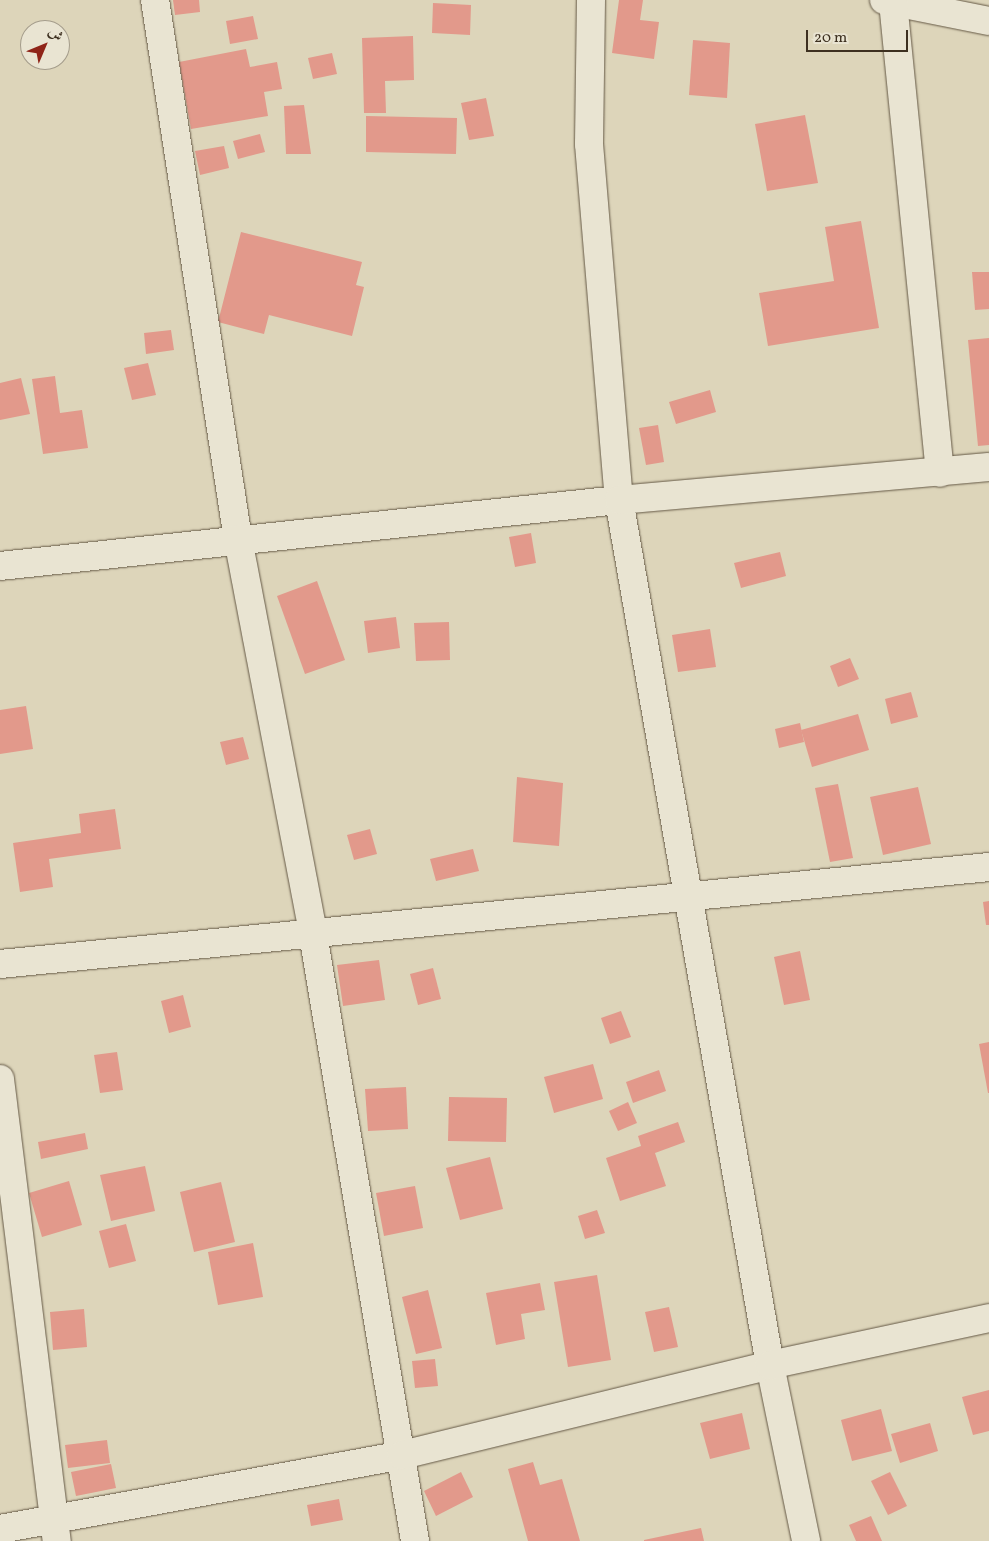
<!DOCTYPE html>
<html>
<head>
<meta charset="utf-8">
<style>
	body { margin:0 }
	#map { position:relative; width:989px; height:1541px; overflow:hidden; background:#ddd5ba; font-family:Vollkorn,Amiri,serif }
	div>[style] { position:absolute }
	.building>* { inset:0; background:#e2998b }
	.roads { filter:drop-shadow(0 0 1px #655946) drop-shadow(0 0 1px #655946) }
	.minor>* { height:28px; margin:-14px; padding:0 14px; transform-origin:14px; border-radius:14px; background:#e9e4d2 }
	span { translate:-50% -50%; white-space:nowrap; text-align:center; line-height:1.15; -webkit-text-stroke:4px #e9e4d2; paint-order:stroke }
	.north { position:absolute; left:20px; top:20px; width:50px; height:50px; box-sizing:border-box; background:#e9e4d2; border:1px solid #a49c8b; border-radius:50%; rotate:45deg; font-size:14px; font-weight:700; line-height:20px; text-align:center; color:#3d3020 }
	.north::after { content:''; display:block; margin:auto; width:18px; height:22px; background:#8f2418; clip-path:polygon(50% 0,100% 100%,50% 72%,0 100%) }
	.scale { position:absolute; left:806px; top:30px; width:102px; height:22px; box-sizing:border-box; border:2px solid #3d3020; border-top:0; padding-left:6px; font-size:15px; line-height:18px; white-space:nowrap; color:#3d3020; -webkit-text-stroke:4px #e9e4d2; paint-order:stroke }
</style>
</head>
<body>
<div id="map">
	<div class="building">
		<div style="clip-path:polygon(173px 0,199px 0,200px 12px,175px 15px)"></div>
		<div style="clip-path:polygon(619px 0,643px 0,640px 20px,659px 22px,654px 59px,612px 53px)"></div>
		<div style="clip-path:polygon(433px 3px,471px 5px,470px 35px,432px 33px)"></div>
		<div style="clip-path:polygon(253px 16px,258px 39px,230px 44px,226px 21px)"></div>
		<div style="clip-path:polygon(413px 36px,414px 80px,385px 81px,386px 113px,364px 113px,362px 38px)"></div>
		<div style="clip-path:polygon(693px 40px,730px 43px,727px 98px,689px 95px)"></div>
		<div style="clip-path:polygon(246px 49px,250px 67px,277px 62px,282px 89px,264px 92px,268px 116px,191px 129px,179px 62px)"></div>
		<div style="clip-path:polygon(332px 53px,337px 74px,313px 79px,308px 58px)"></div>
		<div style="clip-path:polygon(486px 98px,494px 136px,469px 140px,461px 103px)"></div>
		<div style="clip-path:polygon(304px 105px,311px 154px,286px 154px,284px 106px)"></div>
		<div style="clip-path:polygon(805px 115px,818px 183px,767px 191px,755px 124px)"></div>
		<div style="clip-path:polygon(366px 116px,457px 118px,456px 154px,366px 152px)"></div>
		<div style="clip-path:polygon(260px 134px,265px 152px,238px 159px,233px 141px)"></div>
		<div style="clip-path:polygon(224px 146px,229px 168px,200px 175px,195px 151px)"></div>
		<div style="clip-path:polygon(861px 221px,879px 328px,768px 346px,759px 293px,834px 281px,825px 227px)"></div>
		<div style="clip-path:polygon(241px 232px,362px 262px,356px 285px,364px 287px,352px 336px,269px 315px,264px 334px,218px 322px)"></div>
		<div style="clip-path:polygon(972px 272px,989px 272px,989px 309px,975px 310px)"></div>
		<div style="clip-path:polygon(171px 330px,174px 350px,146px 354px,144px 333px)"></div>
		<div style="clip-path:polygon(989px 338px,989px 445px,978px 446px,968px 340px)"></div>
		<div style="clip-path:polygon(148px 363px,156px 395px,132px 400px,124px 368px)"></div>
		<div style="clip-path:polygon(55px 376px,60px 413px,82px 410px,88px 448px,43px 454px,32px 379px)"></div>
		<div style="clip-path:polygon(21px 378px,30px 414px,0 420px,0 383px)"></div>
		<div style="clip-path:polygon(710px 390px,716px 412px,676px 424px,669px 402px)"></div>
		<div style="clip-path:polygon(658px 425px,664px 462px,646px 465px,639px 428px)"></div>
		<div style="clip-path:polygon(531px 533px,536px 563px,515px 567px,509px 537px)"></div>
		<div style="clip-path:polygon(780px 552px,786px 576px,741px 588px,734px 563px)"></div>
		<div style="clip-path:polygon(317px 581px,345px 660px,305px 674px,277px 596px)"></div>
		<div style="clip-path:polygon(396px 617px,400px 648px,368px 653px,364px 621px)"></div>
		<div style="clip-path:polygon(449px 622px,450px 660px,416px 661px,414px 623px)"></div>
		<div style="clip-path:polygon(710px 629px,716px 667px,678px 672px,672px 635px)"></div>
		<div style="clip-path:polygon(850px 658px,859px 679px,838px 687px,830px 666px)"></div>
		<div style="clip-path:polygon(911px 692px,918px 717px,891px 724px,885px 699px)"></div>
		<div style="clip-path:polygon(26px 706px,33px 749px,0 754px,0 710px)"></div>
		<div style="clip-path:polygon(858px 714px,869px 750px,812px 767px,801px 730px)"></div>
		<div style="clip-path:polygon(800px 723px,804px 742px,779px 748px,775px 729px)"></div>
		<div style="clip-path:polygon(243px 737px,249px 759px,226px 765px,220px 742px)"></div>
		<div style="clip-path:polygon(517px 777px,563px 783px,559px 846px,513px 842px)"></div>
		<div style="clip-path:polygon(838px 784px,853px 858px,830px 862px,815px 788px)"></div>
		<div style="clip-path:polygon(918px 787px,931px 844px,883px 855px,870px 797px)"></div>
		<div style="clip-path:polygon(115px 809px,121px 849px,49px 859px,53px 887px,20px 892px,13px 843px,81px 833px,79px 814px)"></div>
		<div style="clip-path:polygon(370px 829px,377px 854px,354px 860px,347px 835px)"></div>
		<div style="clip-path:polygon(473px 849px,479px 871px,436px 881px,430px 859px)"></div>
		<div style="clip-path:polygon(989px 901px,989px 925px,986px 925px,983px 902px)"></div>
		<div style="clip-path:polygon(800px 951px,810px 1000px,784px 1005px,774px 957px)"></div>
		<div style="clip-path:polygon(379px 960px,385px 1000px,343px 1006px,337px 965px)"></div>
		<div style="clip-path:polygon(433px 968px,441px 999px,418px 1005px,410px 974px)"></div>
		<div style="clip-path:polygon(183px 995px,191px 1027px,169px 1033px,161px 1001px)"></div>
		<div style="clip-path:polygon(621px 1011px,631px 1037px,610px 1044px,601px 1018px)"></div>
		<div style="clip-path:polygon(989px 1042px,989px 1093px,988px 1093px,979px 1044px)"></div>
		<div style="clip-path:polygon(117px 1052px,123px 1090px,100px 1093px,94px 1055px)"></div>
		<div style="clip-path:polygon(593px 1064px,603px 1099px,554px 1113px,544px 1077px)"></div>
		<div style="clip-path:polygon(659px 1070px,666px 1091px,633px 1103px,626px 1082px)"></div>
		<div style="clip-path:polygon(406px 1087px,408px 1129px,368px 1131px,365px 1089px)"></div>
		<div style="clip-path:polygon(449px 1097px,507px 1098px,506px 1142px,448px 1141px)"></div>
		<div style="clip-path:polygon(628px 1102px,637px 1123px,618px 1131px,609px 1111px)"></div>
		<div style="clip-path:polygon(678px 1122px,685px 1142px,655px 1153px,666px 1186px,620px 1201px,606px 1158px,641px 1146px,638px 1136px)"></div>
		<div style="clip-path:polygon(85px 1133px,88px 1149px,41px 1159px,38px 1142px)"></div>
		<div style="clip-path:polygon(490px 1157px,503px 1209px,460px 1220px,446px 1168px)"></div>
		<div style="clip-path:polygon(145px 1166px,155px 1211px,111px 1221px,100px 1175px)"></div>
		<div style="clip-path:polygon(69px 1181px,82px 1225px,42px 1237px,29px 1193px)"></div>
		<div style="clip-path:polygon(221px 1182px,235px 1242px,194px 1252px,180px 1192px)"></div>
		<div style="clip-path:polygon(415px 1186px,423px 1228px,384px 1236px,376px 1193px)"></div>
		<div style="clip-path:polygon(597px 1210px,605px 1233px,585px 1239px,578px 1216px)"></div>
		<div style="clip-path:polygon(126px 1224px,136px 1261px,109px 1268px,99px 1231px)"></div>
		<div style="clip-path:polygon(253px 1243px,263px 1297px,218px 1305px,208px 1252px)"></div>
		<div style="clip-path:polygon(597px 1275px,611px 1360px,568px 1367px,554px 1282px)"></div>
		<div style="clip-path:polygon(540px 1283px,545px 1310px,521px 1314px,525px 1339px,496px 1345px,486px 1293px)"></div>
		<div style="clip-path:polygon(428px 1290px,442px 1348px,416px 1354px,402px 1297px)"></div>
		<div style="clip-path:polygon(669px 1307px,678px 1347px,654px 1352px,645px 1312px)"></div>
		<div style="clip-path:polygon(84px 1309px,87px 1347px,53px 1350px,50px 1312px)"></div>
		<div style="clip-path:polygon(435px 1359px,438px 1386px,415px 1388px,412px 1361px)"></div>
		<div style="clip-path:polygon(989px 1390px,989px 1431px,973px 1435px,962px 1397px)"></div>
		<div style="clip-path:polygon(881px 1409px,892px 1451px,852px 1461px,841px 1420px)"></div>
		<div style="clip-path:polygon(742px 1413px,750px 1449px,710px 1459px,700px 1423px)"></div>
		<div style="clip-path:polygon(930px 1423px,938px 1451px,900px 1463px,891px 1434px)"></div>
		<div style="clip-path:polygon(107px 1440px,110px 1463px,68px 1468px,65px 1445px)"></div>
		<div style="clip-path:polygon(533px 1462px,540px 1485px,562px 1479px,580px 1541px,528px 1541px,508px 1469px)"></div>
		<div style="clip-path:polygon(111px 1464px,116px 1488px,76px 1496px,71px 1472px)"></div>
		<div style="clip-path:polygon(461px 1472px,473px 1497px,436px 1516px,424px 1491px)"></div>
		<div style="clip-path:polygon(890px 1472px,907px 1506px,888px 1515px,871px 1481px)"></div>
		<div style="clip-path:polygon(339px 1499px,343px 1520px,311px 1526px,307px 1505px)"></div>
		<div style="clip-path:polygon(871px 1516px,882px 1541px,856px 1541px,849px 1525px)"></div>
		<div style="clip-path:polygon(701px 1528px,704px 1541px,644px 1541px,644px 1540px)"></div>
	</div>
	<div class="roads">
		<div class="minor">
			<div style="left:155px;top:0;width:545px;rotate:81.25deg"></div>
			<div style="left:238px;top:539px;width:402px;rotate:79.2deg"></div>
			<div style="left:313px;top:934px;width:616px;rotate:80.46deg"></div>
			<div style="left:591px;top:0;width:144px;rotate:90.8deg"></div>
			<div style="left:589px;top:144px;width:357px;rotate:85.2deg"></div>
			<div style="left:619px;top:500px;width:878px;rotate:80.1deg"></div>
			<div style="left:770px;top:1365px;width:180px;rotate:78.4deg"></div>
			<div style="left:884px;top:0;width:107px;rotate:11.3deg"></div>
			<div style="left:893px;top:2px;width:473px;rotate:84.3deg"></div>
			<div style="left:0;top:566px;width:623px;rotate:-6.09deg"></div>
			<div style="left:619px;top:500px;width:371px;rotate:-5.1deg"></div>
			<div style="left:0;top:964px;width:994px;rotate:-5.6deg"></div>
			<div style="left:0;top:1079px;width:466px;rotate:83deg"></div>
			<div style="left:0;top:1529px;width:409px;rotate:-10.4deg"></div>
			<div style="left:402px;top:1455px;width:379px;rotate:-13.7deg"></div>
			<div style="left:770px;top:1365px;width:224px;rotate:-12.1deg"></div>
		</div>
	</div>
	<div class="north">ش</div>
	<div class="scale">20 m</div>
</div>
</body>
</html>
